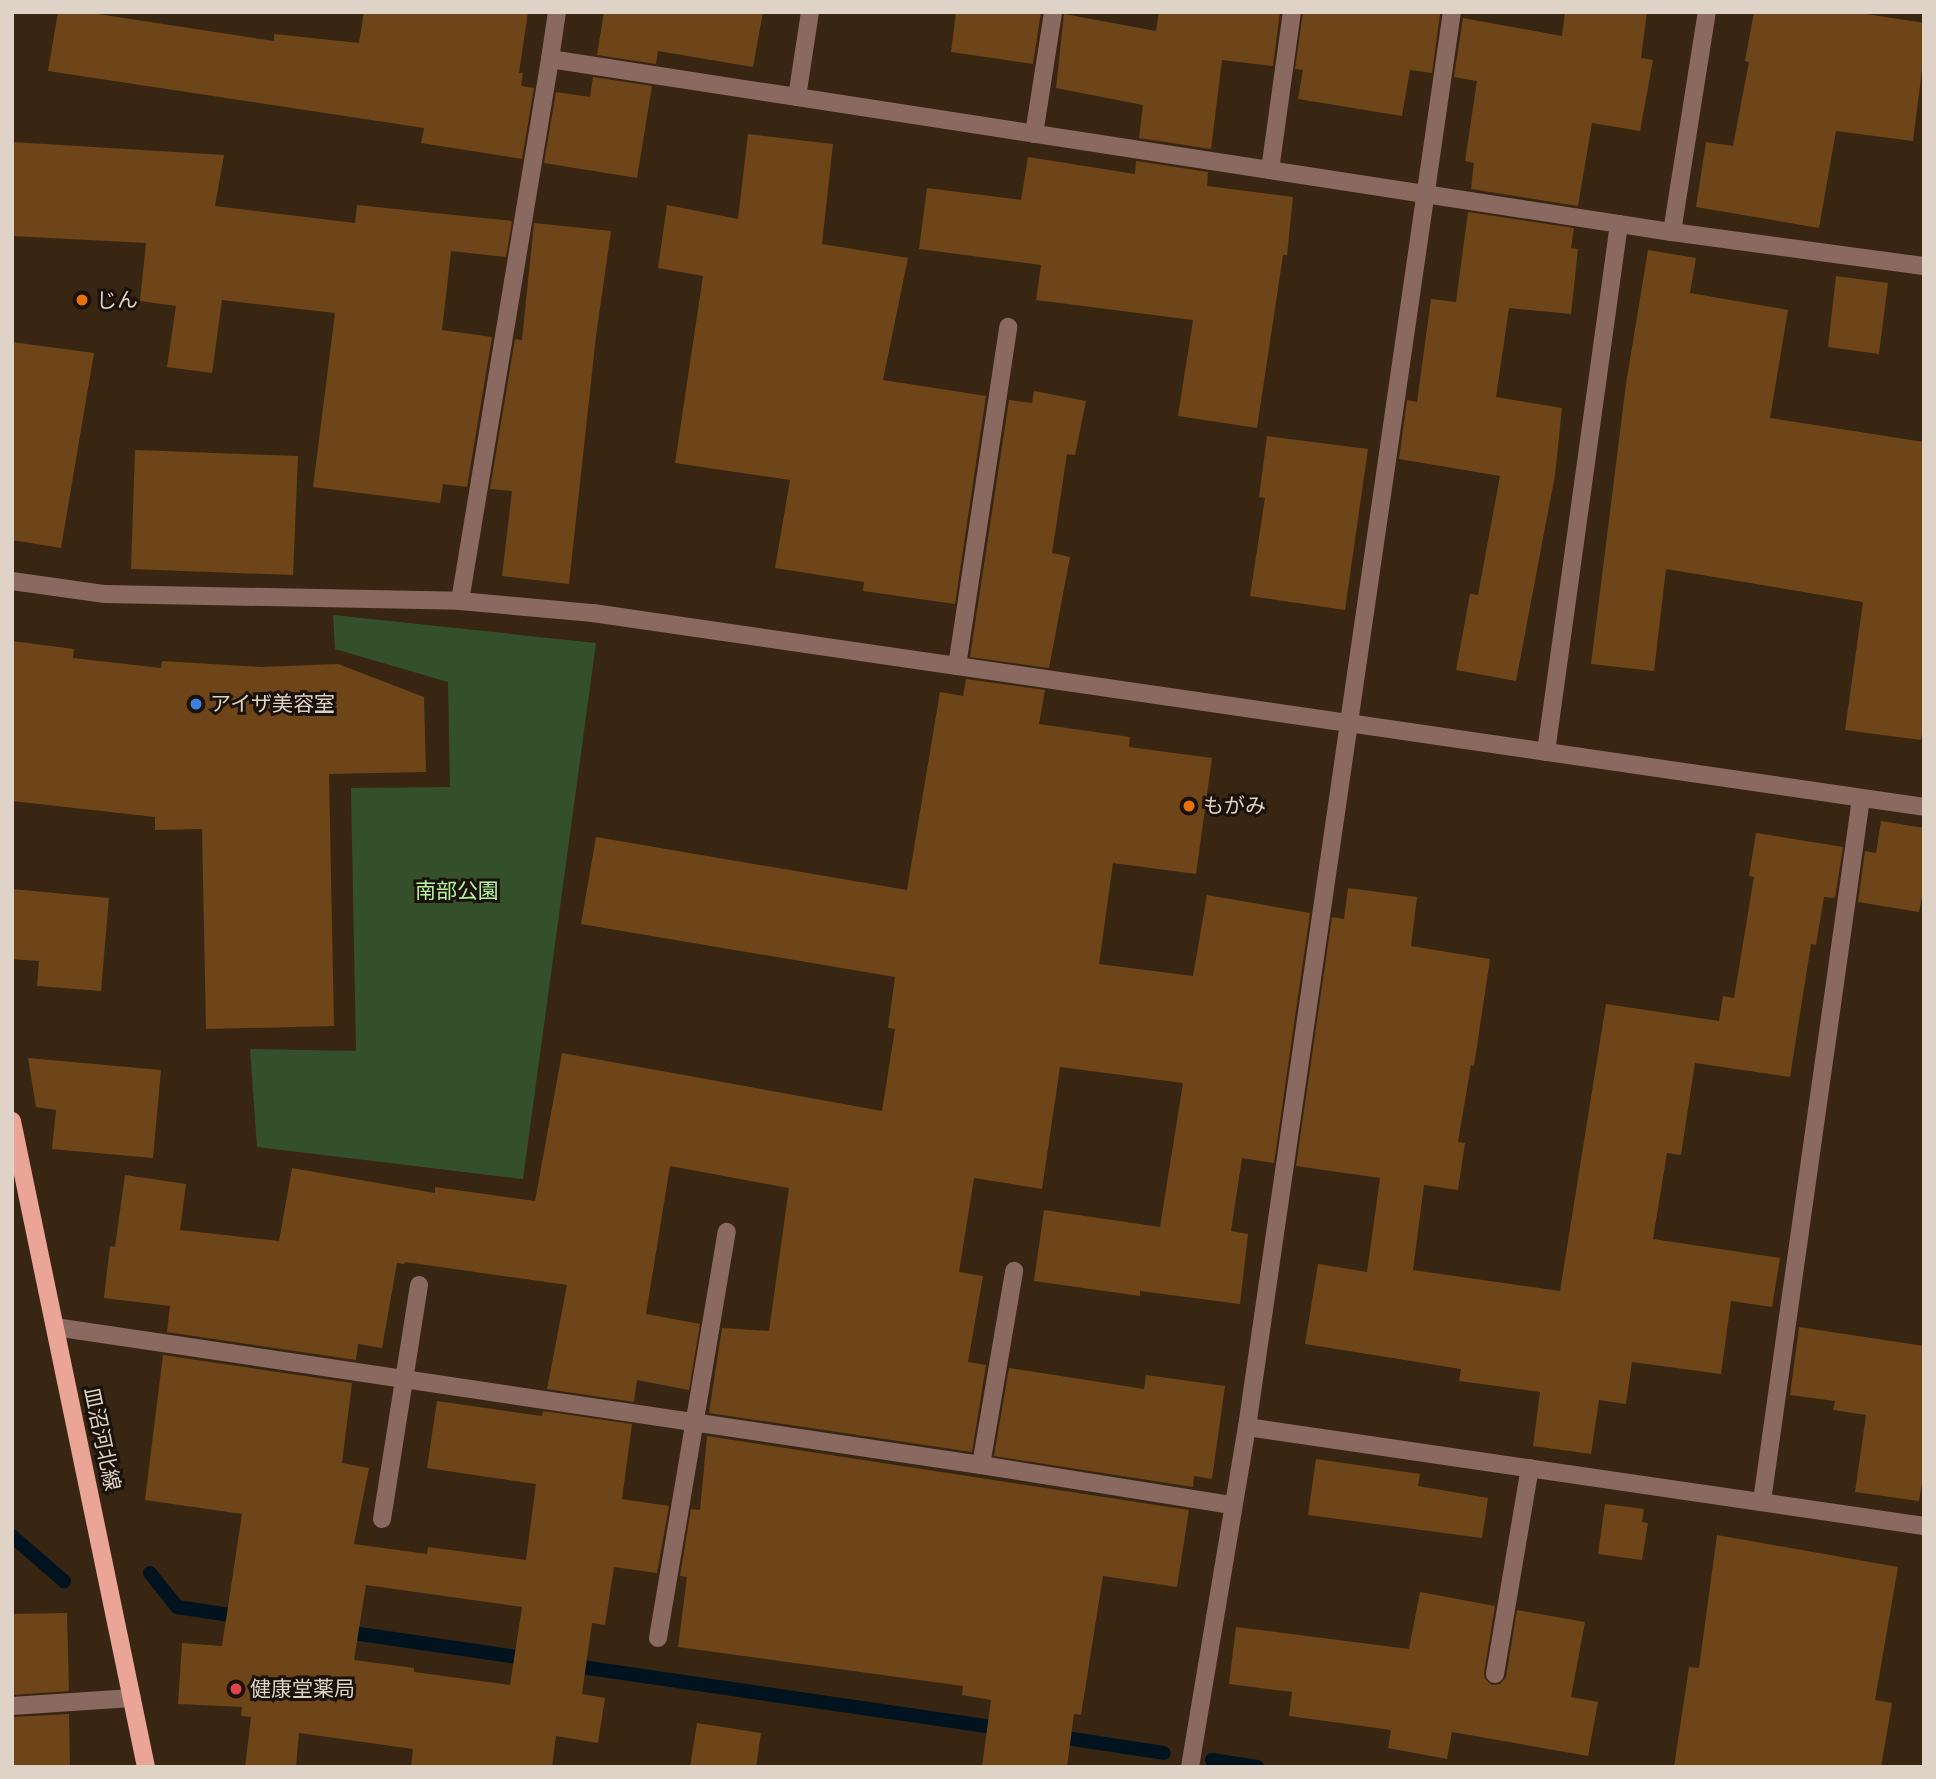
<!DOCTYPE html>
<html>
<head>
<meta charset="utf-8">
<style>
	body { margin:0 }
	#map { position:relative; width:1936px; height:1779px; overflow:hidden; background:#392612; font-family:Arial,"Noto Sans JP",sans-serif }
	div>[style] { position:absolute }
	.green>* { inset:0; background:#34502a }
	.stream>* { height:14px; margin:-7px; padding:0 7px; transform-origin:7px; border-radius:7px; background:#00131e }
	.building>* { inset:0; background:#6d4518 }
	.minor>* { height:18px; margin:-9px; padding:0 9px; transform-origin:9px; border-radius:9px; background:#8a6961 }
	.major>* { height:18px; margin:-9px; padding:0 9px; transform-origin:9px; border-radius:9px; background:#eba596 }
	.dots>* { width:19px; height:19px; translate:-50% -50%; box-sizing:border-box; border:4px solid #1a1109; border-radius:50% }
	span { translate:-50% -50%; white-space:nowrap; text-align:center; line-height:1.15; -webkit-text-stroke:6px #1a1109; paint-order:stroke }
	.poi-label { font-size:21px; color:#dfd2c6 }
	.left { translate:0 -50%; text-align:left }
	.park-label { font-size:21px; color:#b4f49e }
	.street-label { font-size:21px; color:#dfd2c6 }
	.frame { position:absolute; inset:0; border:14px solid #dfd2c6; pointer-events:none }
</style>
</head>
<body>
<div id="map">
	<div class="green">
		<div style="clip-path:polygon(333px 615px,596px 643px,523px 1179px,257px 1147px,250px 1049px,356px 1051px,351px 788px,450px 787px,448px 682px,335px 649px)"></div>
	</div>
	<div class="stream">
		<div style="left:12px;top:1536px;width:69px;rotate:40.9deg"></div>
		<div style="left:150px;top:1573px;width:43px;rotate:51.5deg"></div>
		<div style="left:177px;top:1607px;width:67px;rotate:8.6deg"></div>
		<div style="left:339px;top:1631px;width:193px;rotate:8.3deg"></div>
		<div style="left:568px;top:1665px;width:442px;rotate:8.3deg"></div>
		<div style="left:1053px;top:1736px;width:112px;rotate:8.7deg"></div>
		<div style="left:1212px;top:1760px;width:46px;rotate:8.8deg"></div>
	</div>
	<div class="building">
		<div style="clip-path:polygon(58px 12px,85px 12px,274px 41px,274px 34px,359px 43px,364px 12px,528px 12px,519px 73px,523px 73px,521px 86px,534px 88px,522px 159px,421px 143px,424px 128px,48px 71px)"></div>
		<div style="clip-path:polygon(604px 12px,763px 12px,753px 67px,658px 51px,656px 64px,597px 55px)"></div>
		<div style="clip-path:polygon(956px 12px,1041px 12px,1033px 64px,951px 52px)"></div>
		<div style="clip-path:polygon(1159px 12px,1280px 12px,1273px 66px,1222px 60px,1211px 149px,1139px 138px,1143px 105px,1056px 88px,1064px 14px,1156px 31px)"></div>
		<div style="clip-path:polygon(1303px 12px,1440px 14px,1432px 73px,1410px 70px,1402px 116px,1298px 99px,1303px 70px,1295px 69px)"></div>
		<div style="clip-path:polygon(1565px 12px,1647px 12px,1641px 58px,1653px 60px,1640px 131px,1592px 123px,1578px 206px,1471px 189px,1474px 163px,1465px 161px,1477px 81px,1454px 77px,1463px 18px,1562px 36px)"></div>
		<div style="clip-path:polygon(1754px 12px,1854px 12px,1924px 23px,1924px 54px,1913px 141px,1836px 131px,1819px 228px,1696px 207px,1706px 142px,1733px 146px,1749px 62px,1745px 61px)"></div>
		<div style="clip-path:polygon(593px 77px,652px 86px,637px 178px,544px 163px,556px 92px,590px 97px)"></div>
		<div style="clip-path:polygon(748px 134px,833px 144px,822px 244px,908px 258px,883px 380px,986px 396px,955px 604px,863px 591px,864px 582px,775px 568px,790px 480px,675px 463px,703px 276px,658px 268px,667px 205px,738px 219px)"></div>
		<div style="clip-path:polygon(12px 142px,224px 155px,215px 206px,355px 223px,357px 205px,512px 221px,506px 257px,451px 251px,442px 330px,492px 337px,467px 487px,443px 484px,440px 503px,313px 487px,335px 313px,222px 300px,212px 373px,167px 367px,176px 306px,140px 301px,146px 243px,12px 236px)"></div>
		<div style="clip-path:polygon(1028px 157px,1135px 174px,1136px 161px,1208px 172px,1207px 186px,1293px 197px,1287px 255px,1283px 255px,1257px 428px,1178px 416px,1193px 320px,1036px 300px,1041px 265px,919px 249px,927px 188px,1021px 200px)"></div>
		<div style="clip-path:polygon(1468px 212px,1574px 228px,1571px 248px,1578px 249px,1571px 314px,1509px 308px,1496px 397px,1562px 408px,1555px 475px,1516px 681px,1456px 670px,1470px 594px,1478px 595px,1500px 476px,1399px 459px,1407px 400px,1417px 402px,1431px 299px,1456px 302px)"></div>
		<div style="clip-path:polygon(534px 223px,611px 231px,596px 336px,569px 584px,502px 576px,512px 491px,490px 489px,515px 339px,522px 340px)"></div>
		<div style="clip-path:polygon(1648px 250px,1696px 258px,1690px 293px,1788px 310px,1770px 418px,1924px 442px,1924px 721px,1921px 740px,1845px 730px,1863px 602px,1666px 569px,1654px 671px,1591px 664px,1626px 384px)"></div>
		<div style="clip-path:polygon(1836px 276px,1888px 283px,1879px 354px,1828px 347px)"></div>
		<div style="clip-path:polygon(12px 342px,94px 353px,61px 548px,12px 540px)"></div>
		<div style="clip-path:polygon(1034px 391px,1086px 401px,1075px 455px,1067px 454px,1052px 553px,1070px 557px,1049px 668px,970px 657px,1009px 400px,1032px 403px)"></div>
		<div style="clip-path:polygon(1267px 436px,1368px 449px,1345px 610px,1250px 596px,1265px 498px,1259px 497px)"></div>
		<div style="clip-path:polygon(135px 450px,298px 456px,293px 575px,131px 569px)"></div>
		<div style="clip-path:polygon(12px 641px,74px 649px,73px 658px,161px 668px,162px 661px,262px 667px,338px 664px,424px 697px,426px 772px,329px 774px,334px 1026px,206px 1029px,202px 829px,155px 830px,155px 817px,12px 801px)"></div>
		<div style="clip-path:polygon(966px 679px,1045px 690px,1039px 724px,1130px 737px,1129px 747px,1212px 758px,1196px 874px,1113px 863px,1099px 964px,1193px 976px,1207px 895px,1310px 913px,1274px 1163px,1242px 1158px,1231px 1231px,1248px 1234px,1240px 1304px,1140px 1291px,1140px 1296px,1034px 1281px,1044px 1210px,1160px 1227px,1183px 1083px,1060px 1067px,1042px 1189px,974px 1178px,959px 1272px,983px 1276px,968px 1362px,986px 1365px,972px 1452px,709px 1413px,722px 1328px,769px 1331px,789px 1188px,670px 1166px,646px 1314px,700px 1324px,689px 1390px,637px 1380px,634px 1402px,547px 1389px,567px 1285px,405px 1262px,404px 1264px,397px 1263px,382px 1348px,358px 1344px,356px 1360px,167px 1332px,170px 1306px,104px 1298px,110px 1246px,115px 1247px,125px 1175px,186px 1184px,180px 1230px,279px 1241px,292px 1168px,435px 1193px,435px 1187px,535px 1201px,562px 1053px,882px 1111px,895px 1029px,888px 1028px,895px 977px,581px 924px,596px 837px,907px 890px,940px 692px,963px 696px)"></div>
		<div style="clip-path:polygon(1881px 821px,1924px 828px,1924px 886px,1919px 912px,1858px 902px,1865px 851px,1876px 853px)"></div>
		<div style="clip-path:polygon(1756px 833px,1843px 847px,1835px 898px,1824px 897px,1816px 945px,1811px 944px,1790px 1077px,1695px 1063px,1681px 1155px,1667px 1153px,1653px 1239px,1780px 1258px,1772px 1307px,1731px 1301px,1721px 1374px,1632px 1362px,1626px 1404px,1599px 1400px,1591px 1454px,1533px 1446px,1540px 1392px,1459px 1381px,1461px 1369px,1305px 1344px,1318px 1264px,1367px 1272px,1380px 1178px,1296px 1166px,1332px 917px,1344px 919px,1348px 888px,1417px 897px,1411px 946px,1490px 959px,1474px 1066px,1471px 1065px,1458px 1142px,1465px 1143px,1458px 1190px,1424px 1185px,1413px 1270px,1560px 1291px,1606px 1004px,1719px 1021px,1723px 996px,1734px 998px,1754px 877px,1749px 876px)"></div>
		<div style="clip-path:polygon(12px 889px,109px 898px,101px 991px,37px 986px,39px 961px,12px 959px)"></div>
		<div style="clip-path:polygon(28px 1058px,161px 1070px,153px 1158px,52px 1149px,56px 1110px,36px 1107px)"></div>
		<div style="clip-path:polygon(1799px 1327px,1924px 1346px,1924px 1471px,1919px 1501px,1855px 1492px,1866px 1415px,1833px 1410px,1835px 1401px,1790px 1395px)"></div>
		<div style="clip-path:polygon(evenodd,163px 1355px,352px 1383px,342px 1463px,369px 1468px,354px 1544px,427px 1554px,428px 1547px,526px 1560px,536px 1484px,427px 1468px,437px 1401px,542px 1416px,543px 1411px,632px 1424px,622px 1499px,669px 1506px,657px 1573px,614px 1567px,605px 1625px,592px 1623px,582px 1694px,605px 1698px,598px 1743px,556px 1736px,552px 1767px,411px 1767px,413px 1749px,299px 1733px,296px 1767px,245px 1767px,251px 1717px,241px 1716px,242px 1707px,178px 1704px,182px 1643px,222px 1646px,242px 1514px,145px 1500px,163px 1355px,366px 1585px,522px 1607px,510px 1685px,414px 1672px,414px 1668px,354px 1660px,366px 1585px)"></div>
		<div style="clip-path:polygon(1009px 1368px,1144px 1389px,1146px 1375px,1225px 1386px,1212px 1479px,1194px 1476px,1193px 1487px,994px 1456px)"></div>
		<div style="clip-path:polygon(707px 1436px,1189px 1510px,1177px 1587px,1103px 1576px,1081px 1715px,1074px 1714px,1067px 1767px,982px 1767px,991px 1700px,962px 1695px,963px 1686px,678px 1647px,687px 1577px,680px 1576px,691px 1509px,700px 1510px)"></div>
		<div style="clip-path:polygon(1316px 1459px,1420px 1474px,1418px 1486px,1488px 1498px,1482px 1538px,1308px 1515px)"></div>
		<div style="clip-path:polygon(1605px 1504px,1644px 1509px,1642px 1522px,1648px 1523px,1642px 1560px,1598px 1554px)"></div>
		<div style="clip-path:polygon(1717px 1535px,1898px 1567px,1875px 1700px,1892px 1703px,1881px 1767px,1674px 1767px,1689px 1667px,1699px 1668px)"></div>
		<div style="clip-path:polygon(1420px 1592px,1495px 1606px,1484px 1673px,1485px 1679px,1492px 1685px,1500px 1684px,1506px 1677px,1517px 1610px,1585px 1622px,1571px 1697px,1598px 1702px,1588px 1756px,1452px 1732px,1447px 1759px,1388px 1748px,1391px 1730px,1289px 1716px,1292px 1692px,1229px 1684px,1236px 1627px,1409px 1649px)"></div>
		<div style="clip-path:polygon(67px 1613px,69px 1691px,12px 1695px,12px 1614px)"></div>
		<div style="clip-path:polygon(69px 1714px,70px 1767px,12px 1767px,12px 1717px)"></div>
		<div style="clip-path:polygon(697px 1723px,761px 1733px,756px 1767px,690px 1767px)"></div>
	</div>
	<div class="minor">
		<div style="left:557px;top:12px;width:48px;rotate:98.5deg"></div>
		<div style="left:550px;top:59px;width:1135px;rotate:8.77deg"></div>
		<div style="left:1672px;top:232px;width:254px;rotate:7.7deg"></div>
		<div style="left:797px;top:97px;width:86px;rotate:-81.3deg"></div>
		<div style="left:1034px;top:134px;width:123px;rotate:-81.1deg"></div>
		<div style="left:1270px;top:170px;width:160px;rotate:-82.1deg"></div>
		<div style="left:1672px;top:232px;width:223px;rotate:-81deg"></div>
		<div style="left:12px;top:581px;width:94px;rotate:8deg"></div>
		<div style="left:105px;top:594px;width:355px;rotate:1.1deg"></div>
		<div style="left:460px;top:601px;width:134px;rotate:5.2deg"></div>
		<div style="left:593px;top:613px;width:1345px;rotate:8.29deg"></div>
		<div style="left:460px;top:601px;width:549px;rotate:-80.57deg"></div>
		<div style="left:957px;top:666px;width:343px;rotate:-81.4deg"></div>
		<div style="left:1546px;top:752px;width:533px;rotate:-82.13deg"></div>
		<div style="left:55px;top:1327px;width:936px;rotate:8.48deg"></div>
		<div style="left:981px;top:1465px;width:254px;rotate:9.1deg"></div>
		<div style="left:1247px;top:1427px;width:684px;rotate:8.32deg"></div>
		<div style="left:981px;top:1465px;width:197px;rotate:-80.3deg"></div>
		<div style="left:1762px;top:1501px;width:710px;rotate:-81.98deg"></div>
		<div style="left:382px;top:1519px;width:237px;rotate:-81deg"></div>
		<div style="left:658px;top:1638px;width:412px;rotate:-80.4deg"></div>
		<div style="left:1495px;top:1674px;width:209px;rotate:-80.4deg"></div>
		<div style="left:12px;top:1706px;width:120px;rotate:-3.8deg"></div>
		<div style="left:1190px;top:1767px;width:345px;rotate:-80.5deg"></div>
		<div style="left:1247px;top:1427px;width:1430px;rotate:-81.76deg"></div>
	</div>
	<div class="major">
		<div style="left:12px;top:1121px;width:660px;rotate:78.28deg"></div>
	</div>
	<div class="dots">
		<div style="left:82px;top:300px;background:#e8710a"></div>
		<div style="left:196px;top:704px;background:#3f7fe0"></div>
		<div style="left:1189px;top:806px;background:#e8710a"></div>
		<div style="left:236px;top:1689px;background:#e0444e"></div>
	</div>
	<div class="poi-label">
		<span class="left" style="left:96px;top:300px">じん</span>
		<span class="left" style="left:210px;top:704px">アイザ美容室</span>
		<span class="left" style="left:1203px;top:806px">もがみ</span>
		<span class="left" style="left:250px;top:1689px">健康堂薬局</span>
	</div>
	<div class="park-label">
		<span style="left:457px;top:891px">南部公園</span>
	</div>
	<div class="street-label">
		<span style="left:102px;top:1439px;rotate:78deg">皿沼河北線</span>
	</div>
	<div class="frame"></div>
</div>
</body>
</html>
